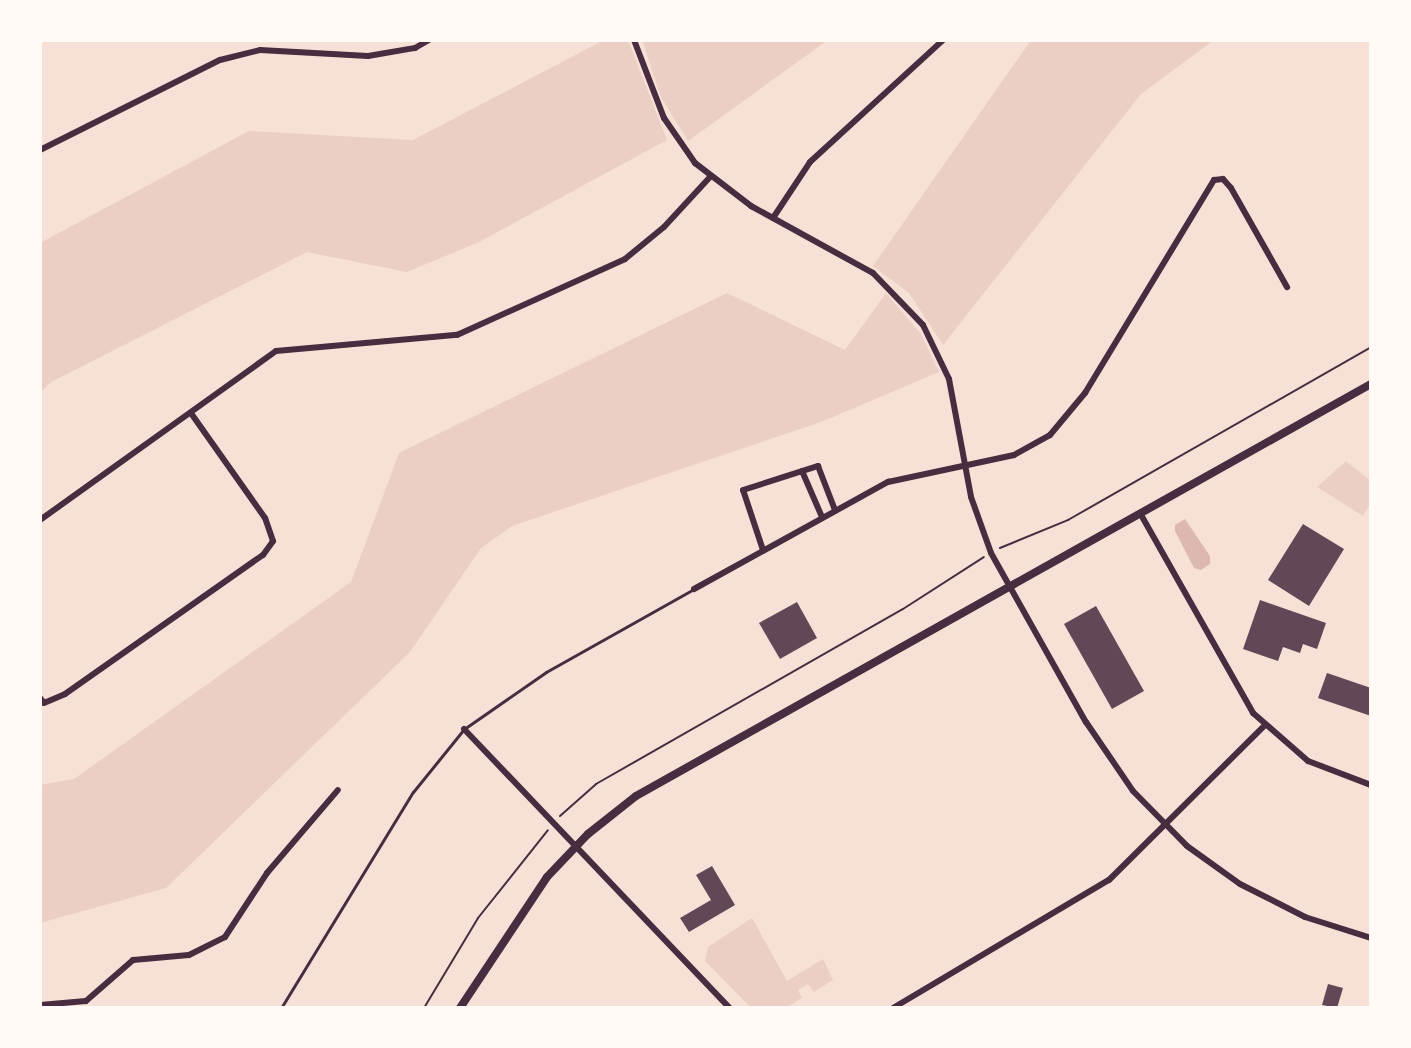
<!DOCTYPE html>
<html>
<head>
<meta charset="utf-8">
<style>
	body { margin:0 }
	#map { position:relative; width:1411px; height:1048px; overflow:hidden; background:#f7e1d7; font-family:Merriweather,serif }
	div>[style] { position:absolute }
	.green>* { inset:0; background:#ebcfc5 }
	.water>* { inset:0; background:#dcb8b0 }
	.building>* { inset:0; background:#644757 }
	.path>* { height:2px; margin:-1px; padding:0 1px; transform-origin:1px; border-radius:1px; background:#4a2c40 }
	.service>* { height:3px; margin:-1.5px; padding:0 1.5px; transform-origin:1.5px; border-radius:1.5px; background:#4a2c40 }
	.minor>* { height:6px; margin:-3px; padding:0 3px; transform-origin:3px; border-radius:3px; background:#4a2c40 }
	.secondary>* { height:8px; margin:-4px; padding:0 4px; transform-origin:4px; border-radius:4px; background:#4a2c40 }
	span { translate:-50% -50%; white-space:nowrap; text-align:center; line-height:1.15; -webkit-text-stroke:6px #fffaf5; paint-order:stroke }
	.frame { position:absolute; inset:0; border:42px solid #fffaf5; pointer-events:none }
</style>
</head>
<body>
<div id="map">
	<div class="green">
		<div style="clip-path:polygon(604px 40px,628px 40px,667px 140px,479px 242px,407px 272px,307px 252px,51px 382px,40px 393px,40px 243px,249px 131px,413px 140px)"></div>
		<div style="clip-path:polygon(642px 40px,828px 40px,688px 141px,661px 97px)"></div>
		<div style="clip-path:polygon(1031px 40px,1214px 40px,1141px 94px,943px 345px,909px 293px,873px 266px)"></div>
		<div style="clip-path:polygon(727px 293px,845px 350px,886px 293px,921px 334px,939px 372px,821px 422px,512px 526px,481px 548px,410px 652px,166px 888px,40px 923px,40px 785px,74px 779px,351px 582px,399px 453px)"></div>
		<div style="clip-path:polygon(1346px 461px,1371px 481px,1371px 502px,1363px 516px,1317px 487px)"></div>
		<div style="clip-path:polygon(752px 918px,787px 981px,823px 959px,833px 980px,814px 992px,808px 984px,798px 990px,802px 998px,786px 1008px,751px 1008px,705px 961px,708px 947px)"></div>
	</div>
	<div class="water">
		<div style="clip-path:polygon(1185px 519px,1210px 556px,1210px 564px,1201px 570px,1194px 568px,1175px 531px,1175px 525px)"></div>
	</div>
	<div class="building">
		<div style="clip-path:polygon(1303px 524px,1344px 549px,1309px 606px,1268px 580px)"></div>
		<div style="clip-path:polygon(1260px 600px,1326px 623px,1317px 649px,1303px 644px,1300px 653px,1283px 647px,1278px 661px,1243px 649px)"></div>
		<div style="clip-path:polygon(797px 602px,817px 638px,780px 659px,759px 623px)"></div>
		<div style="clip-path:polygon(1096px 606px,1144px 691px,1112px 709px,1064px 624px)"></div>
		<div style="clip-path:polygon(1327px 673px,1371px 688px,1371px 716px,1318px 698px)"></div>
		<div style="clip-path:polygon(712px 866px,735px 905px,689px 932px,680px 918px,711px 900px,696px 875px)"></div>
		<div style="clip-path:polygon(1328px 984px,1343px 988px,1337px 1008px,1322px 1005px)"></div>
	</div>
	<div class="path">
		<div style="left:1000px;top:548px;width:74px;rotate:-22.4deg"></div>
		<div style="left:1068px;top:520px;width:349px;rotate:-29.7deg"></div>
		<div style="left:560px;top:816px;width:48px;rotate:-41.6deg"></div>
		<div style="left:596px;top:784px;width:353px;rotate:-29.7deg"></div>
		<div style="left:903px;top:609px;width:96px;rotate:-32.7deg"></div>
		<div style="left:424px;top:1008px;width:105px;rotate:-59deg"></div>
		<div style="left:478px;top:918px;width:112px;rotate:-51.5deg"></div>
	</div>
	<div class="service">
		<div style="left:281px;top:1008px;width:253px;rotate:-58.6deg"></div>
		<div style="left:413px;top:792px;width:81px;rotate:-51deg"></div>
		<div style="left:464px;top:729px;width:100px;rotate:-34.8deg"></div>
		<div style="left:546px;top:672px;width:170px;rotate:-29.3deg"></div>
	</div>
	<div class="minor">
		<div style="left:634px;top:40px;width:84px;rotate:69deg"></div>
		<div style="left:664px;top:118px;width:55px;rotate:55.4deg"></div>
		<div style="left:695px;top:163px;width:71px;rotate:37.5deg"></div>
		<div style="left:751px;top:206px;width:139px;rotate:28.8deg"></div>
		<div style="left:873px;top:273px;width:72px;rotate:46.1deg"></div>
		<div style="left:923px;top:325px;width:60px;rotate:64.3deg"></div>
		<div style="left:949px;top:379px;width:120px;rotate:79.4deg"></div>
		<div style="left:971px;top:497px;width:59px;rotate:70.3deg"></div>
		<div style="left:991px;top:553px;width:194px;rotate:60.7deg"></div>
		<div style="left:1086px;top:722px;width:83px;rotate:55.7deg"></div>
		<div style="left:1133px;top:791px;width:77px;rotate:45.5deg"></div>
		<div style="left:1187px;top:846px;width:65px;rotate:35.6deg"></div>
		<div style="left:1240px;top:884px;width:73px;rotate:26.9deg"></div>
		<div style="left:1305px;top:917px;width:69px;rotate:17.7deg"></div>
		<div style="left:40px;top:150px;width:201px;rotate:-26.6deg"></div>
		<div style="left:220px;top:60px;width:41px;rotate:-14deg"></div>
		<div style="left:260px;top:50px;width:108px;rotate:3.2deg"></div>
		<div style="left:368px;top:56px;width:48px;rotate:-9.7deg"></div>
		<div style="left:415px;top:48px;width:16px;rotate:-30deg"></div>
		<div style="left:773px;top:218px;width:67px;rotate:-56.5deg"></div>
		<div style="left:810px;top:162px;width:180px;rotate:-42.5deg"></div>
		<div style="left:802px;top:471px;width:50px;rotate:66.5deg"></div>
		<div style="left:1140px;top:513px;width:230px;rotate:60.5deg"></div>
		<div style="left:1253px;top:713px;width:73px;rotate:41.1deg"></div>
		<div style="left:1308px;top:761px;width:67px;rotate:20.9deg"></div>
		<div style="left:40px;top:520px;width:290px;rotate:-35.6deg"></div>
		<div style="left:276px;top:351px;width:182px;rotate:-5.1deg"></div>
		<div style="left:457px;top:335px;width:184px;rotate:-24.3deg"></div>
		<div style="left:625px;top:259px;width:50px;rotate:-39.4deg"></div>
		<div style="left:664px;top:227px;width:68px;rotate:-47.4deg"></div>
		<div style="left:763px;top:550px;width:63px;rotate:-108.4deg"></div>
		<div style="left:743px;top:490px;width:79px;rotate:-17.7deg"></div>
		<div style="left:818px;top:466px;width:47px;rotate:68.9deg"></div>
		<div style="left:694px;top:589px;width:222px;rotate:-28.9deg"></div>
		<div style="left:888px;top:482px;width:129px;rotate:-12.1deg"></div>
		<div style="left:1014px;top:455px;width:41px;rotate:-29.1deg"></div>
		<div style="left:1050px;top:435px;width:55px;rotate:-50.2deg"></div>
		<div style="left:1085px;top:393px;width:249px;rotate:-58.8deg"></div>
		<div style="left:1214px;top:180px;width:9px;rotate:-6deg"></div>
		<div style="left:1223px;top:179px;width:12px;rotate:48deg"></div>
		<div style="left:1231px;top:188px;width:114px;rotate:60.5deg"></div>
		<div style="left:40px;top:698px;width:6px;rotate:51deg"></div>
		<div style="left:44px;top:703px;width:23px;rotate:-23deg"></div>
		<div style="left:65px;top:694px;width:242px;rotate:-35.1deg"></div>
		<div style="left:263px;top:555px;width:17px;rotate:-54deg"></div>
		<div style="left:273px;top:541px;width:24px;rotate:-109deg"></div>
		<div style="left:265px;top:518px;width:128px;rotate:-125.2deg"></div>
		<div style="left:464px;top:729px;width:385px;rotate:46.4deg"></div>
		<div style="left:40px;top:1005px;width:46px;rotate:-5deg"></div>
		<div style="left:86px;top:1001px;width:62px;rotate:-41.1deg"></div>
		<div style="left:133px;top:960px;width:56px;rotate:-5.1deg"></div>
		<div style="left:189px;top:955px;width:40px;rotate:-26.6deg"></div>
		<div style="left:225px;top:937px;width:77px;rotate:-56.7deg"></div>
		<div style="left:267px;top:873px;width:109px;rotate:-49.5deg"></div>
		<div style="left:893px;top:1008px;width:251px;rotate:-30.7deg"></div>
		<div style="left:1109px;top:880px;width:218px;rotate:-44.8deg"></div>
	</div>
	<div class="secondary">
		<div style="left:460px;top:1008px;width:157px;rotate:-56.4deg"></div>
		<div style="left:547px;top:877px;width:59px;rotate:-46.4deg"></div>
		<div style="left:588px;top:834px;width:61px;rotate:-38.4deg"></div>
		<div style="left:636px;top:796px;width:843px;rotate:-29.27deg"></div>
	</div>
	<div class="frame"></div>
</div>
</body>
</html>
